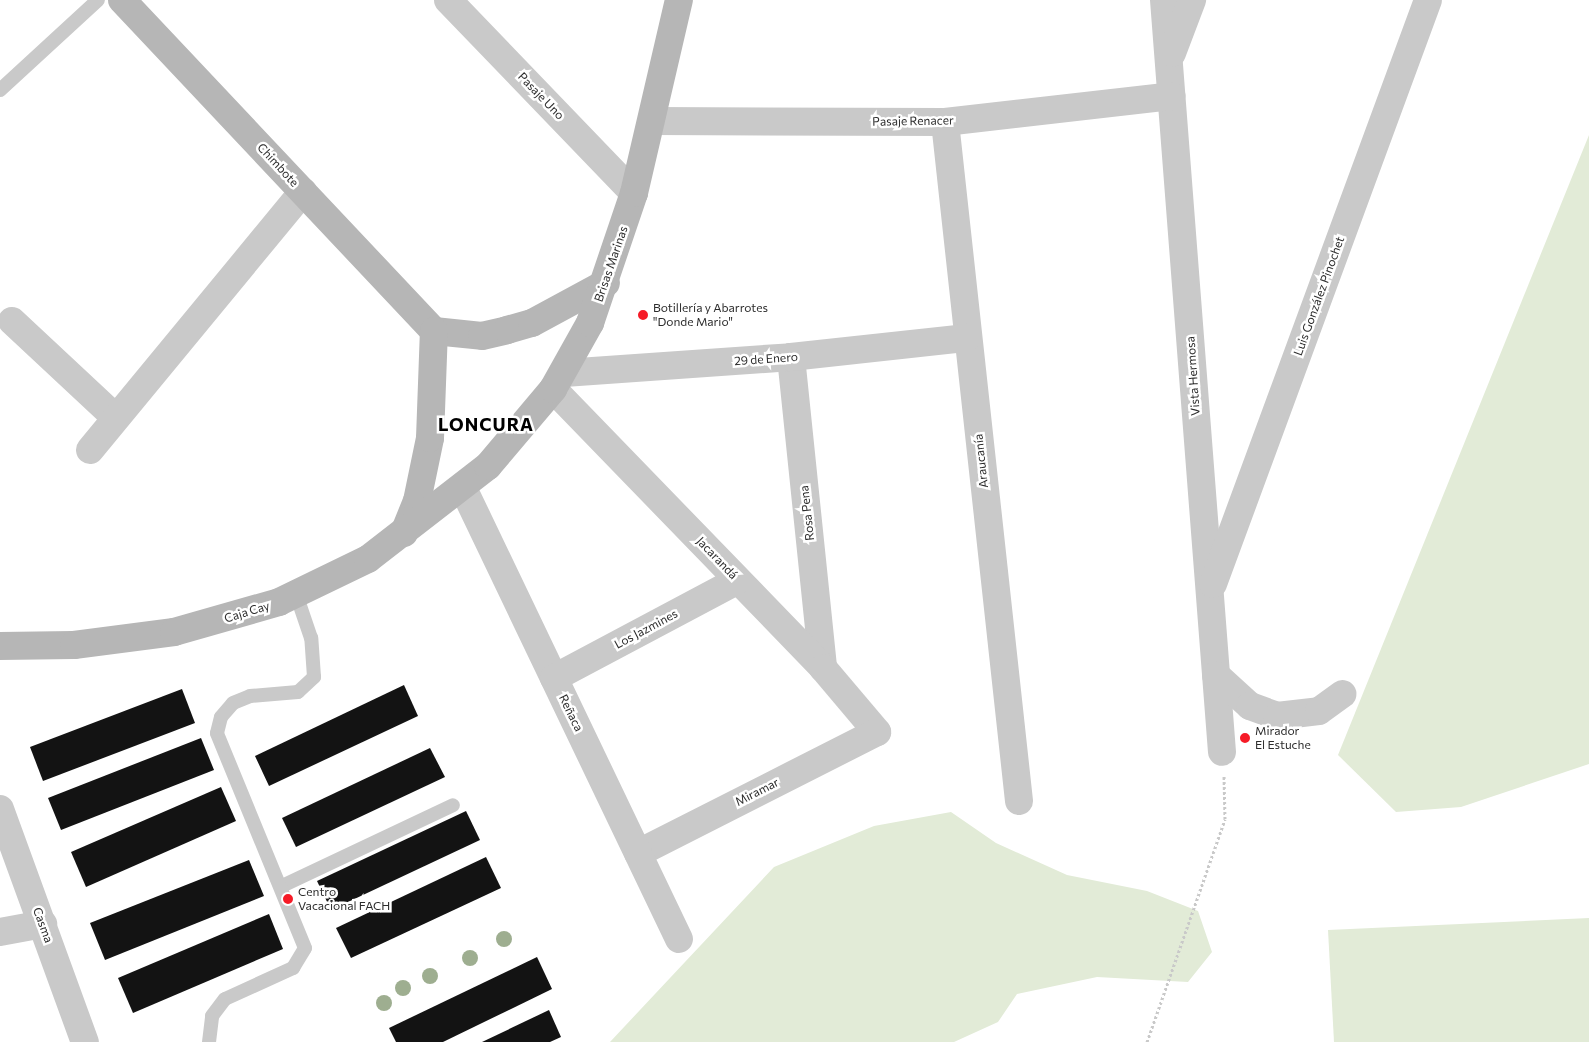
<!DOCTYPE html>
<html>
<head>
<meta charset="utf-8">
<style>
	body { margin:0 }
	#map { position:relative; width:1589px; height:1042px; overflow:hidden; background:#fff; font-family:Commissioner,sans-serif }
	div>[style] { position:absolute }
	.green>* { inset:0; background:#e2ebd7 }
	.building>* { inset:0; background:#131313 }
	.path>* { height:3px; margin-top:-1.5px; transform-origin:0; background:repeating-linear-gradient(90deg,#c9c9c9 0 2.5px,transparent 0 5px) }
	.lane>* { height:14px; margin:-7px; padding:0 7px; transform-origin:7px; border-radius:7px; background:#c9c9c9 }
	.street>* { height:28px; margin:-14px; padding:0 14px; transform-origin:14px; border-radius:14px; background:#c9c9c9 }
	.secondary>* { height:28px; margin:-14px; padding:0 14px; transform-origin:14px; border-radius:14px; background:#b6b6b6 }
	.trees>* { width:16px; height:16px; margin:-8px; border-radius:50%; background:#9eae90 }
	.dots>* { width:14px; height:14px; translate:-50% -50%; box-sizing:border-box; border:2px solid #fff; border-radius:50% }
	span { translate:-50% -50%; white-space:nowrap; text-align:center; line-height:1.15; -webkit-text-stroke:5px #fff; paint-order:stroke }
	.street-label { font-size:12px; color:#2c2c2c }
	.poi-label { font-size:12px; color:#2c2c2c }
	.left { translate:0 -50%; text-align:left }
	.district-label { font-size:18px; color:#000; font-weight:700; letter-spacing:1px }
</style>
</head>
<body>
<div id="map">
	<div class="green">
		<div style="clip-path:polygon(1589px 135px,1589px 764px,1461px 807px,1396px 812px,1338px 755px)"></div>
		<div style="clip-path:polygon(951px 812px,996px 843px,1067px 875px,1147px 891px,1198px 911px,1212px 952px,1188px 982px,1097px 977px,1017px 994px,998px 1022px,954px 1042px,610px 1042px,774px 867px,874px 826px)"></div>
		<div style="clip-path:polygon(1589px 918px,1589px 1042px,1334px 1042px,1328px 930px)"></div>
	</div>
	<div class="building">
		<div style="clip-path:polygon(404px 685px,418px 716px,269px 786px,255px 756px)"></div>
		<div style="clip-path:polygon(182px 689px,195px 723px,43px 781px,30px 747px)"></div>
		<div style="clip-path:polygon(201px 738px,214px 770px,61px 830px,48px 798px)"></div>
		<div style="clip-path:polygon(430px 748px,445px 777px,296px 847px,282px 818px)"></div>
		<div style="clip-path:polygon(221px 787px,236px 821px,86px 887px,71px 852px)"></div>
		<div style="clip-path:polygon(466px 811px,480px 840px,331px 910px,317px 881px)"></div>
		<div style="clip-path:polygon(486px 857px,501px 888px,351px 958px,336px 928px)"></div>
		<div style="clip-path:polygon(249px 860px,264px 896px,105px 960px,90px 923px)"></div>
		<div style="clip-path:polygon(269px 914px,283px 949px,133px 1013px,118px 978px)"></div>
		<div style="clip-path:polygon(537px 957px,552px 989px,443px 1042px,396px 1042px,389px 1028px)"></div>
		<div style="clip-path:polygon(549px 1010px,561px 1037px,550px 1042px,482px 1042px)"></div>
	</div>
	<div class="path">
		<div style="left:1147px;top:1042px;width:236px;rotate:-70.7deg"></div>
		<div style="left:1225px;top:819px;width:43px;rotate:-91.3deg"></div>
	</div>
	<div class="lane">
		<div style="left:0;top:90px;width:133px;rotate:-42.6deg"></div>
		<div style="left:282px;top:886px;width:189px;rotate:-25.3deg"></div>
		<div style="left:209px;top:1042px;width:26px;rotate:-83deg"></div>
		<div style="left:212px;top:1016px;width:21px;rotate:-53deg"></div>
		<div style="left:225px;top:999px;width:75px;rotate:-24.5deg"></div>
		<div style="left:293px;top:968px;width:23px;rotate:-59deg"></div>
		<div style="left:305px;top:948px;width:232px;rotate:-112.3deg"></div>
		<div style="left:217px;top:733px;width:16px;rotate:-76deg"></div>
		<div style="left:221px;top:717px;width:18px;rotate:-49deg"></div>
		<div style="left:233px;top:703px;width:18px;rotate:-22deg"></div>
		<div style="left:250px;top:696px;width:48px;rotate:-4.8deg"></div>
		<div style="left:298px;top:692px;width:22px;rotate:-43deg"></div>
		<div style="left:314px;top:677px;width:39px;rotate:-94deg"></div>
		<div style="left:311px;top:638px;width:46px;rotate:-108.8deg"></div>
	</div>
	<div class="street">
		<div style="left:448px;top:0;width:268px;rotate:46.1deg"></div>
		<div style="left:1164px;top:0;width:754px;rotate:85.59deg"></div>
		<div style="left:1172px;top:53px;width:57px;rotate:-69.3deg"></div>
		<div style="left:653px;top:121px;width:292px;rotate:0.2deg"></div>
		<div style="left:945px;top:122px;width:228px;rotate:-6.5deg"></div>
		<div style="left:945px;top:122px;width:683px;rotate:83.78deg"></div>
		<div style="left:12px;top:321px;width:141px;rotate:43deg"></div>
		<div style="left:791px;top:357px;width:313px;rotate:84.1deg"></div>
		<div style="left:564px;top:373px;width:228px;rotate:-4deg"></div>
		<div style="left:791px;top:357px;width:177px;rotate:-6.2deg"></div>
		<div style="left:553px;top:389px;width:388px;rotate:45.9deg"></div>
		<div style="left:823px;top:668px;width:84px;rotate:49.8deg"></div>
		<div style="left:877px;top:732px;width:268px;rotate:153.1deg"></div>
		<div style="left:90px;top:450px;width:335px;rotate:-50.5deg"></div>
		<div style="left:463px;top:488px;width:500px;rotate:64.41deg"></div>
		<div style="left:1213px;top:584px;width:622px;rotate:-69.79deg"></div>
		<div style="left:1216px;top:675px;width:46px;rotate:42.4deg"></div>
		<div style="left:1250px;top:706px;width:29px;rotate:20deg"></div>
		<div style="left:1277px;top:716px;width:42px;rotate:-6.8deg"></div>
		<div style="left:1319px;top:711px;width:29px;rotate:-36deg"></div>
		<div style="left:554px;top:678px;width:208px;rotate:-28deg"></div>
		<div style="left:0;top:809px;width:248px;rotate:70deg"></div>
		<div style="left:0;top:932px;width:44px;rotate:-10.5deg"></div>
	</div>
	<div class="secondary">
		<div style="left:122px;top:0;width:455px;rotate:46.7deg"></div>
		<div style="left:434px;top:331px;width:48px;rotate:5.9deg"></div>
		<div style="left:482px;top:336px;width:26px;rotate:-13deg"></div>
		<div style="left:507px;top:330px;width:26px;rotate:-16deg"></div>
		<div style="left:532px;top:323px;width:84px;rotate:-28.4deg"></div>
		<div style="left:404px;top:533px;width:35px;rotate:-68deg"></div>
		<div style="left:417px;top:501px;width:64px;rotate:-78.3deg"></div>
		<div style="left:430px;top:438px;width:107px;rotate:-87.9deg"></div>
		<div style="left:0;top:646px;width:74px;rotate:-0.8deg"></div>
		<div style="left:74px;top:645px;width:101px;rotate:-7.4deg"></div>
		<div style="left:174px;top:632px;width:109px;rotate:-15.9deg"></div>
		<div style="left:279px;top:602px;width:99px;rotate:-25.8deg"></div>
		<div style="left:368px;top:559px;width:152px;rotate:-37.8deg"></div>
		<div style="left:488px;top:466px;width:101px;rotate:-49.8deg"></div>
		<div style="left:553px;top:389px;width:76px;rotate:-60.7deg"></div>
		<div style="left:590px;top:323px;width:137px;rotate:-71.3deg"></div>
		<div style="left:634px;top:193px;width:198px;rotate:-76.9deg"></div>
	</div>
	<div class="trees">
		<div style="left:504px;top:939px"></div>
		<div style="left:470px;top:958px"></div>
		<div style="left:430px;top:976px"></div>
		<div style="left:403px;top:988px"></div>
		<div style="left:384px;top:1003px"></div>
	</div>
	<div class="dots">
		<div style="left:643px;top:315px;background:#f61b27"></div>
		<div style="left:1245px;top:738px;background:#f61b27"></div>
		<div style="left:288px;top:899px;background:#f61b27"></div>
	</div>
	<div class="street-label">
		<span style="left:541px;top:96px;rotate:46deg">Pasaje Uno</span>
		<span style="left:913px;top:121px;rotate:-1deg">Pasaje Renacer</span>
		<span style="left:278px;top:165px;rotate:47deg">Chimbote</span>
		<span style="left:611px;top:264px;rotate:-71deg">Brisas Marinas</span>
		<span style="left:1319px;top:296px;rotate:-70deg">Luis González Pinochet</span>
		<span style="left:766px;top:359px;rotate:-4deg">29 de Enero</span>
		<span style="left:1193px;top:376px;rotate:-94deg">Vista Hermosa</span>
		<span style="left:981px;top:461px;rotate:-96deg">Araucanía</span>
		<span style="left:807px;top:513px;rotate:-96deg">Rosa Pena</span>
		<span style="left:717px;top:558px;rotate:46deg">Jacarandá</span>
		<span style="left:247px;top:612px;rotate:-17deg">Caja Cay</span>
		<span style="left:646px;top:629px;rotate:-28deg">Los Jazmines</span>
		<span style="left:571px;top:713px;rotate:64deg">Reñaca</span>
		<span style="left:757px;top:792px;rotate:-27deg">Miramar</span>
		<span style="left:43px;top:925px;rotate:70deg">Casma</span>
	</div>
	<div class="poi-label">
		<span class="left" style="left:653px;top:315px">Botillería y Abarrotes<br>"Donde Mario"</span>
		<span class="left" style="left:1255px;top:738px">Mirador<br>El Estuche</span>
		<span class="left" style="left:298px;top:899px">Centro<br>Vacacional FACH</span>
	</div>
	<div class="district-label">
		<span style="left:486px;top:424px">LONCURA</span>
	</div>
</div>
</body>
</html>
